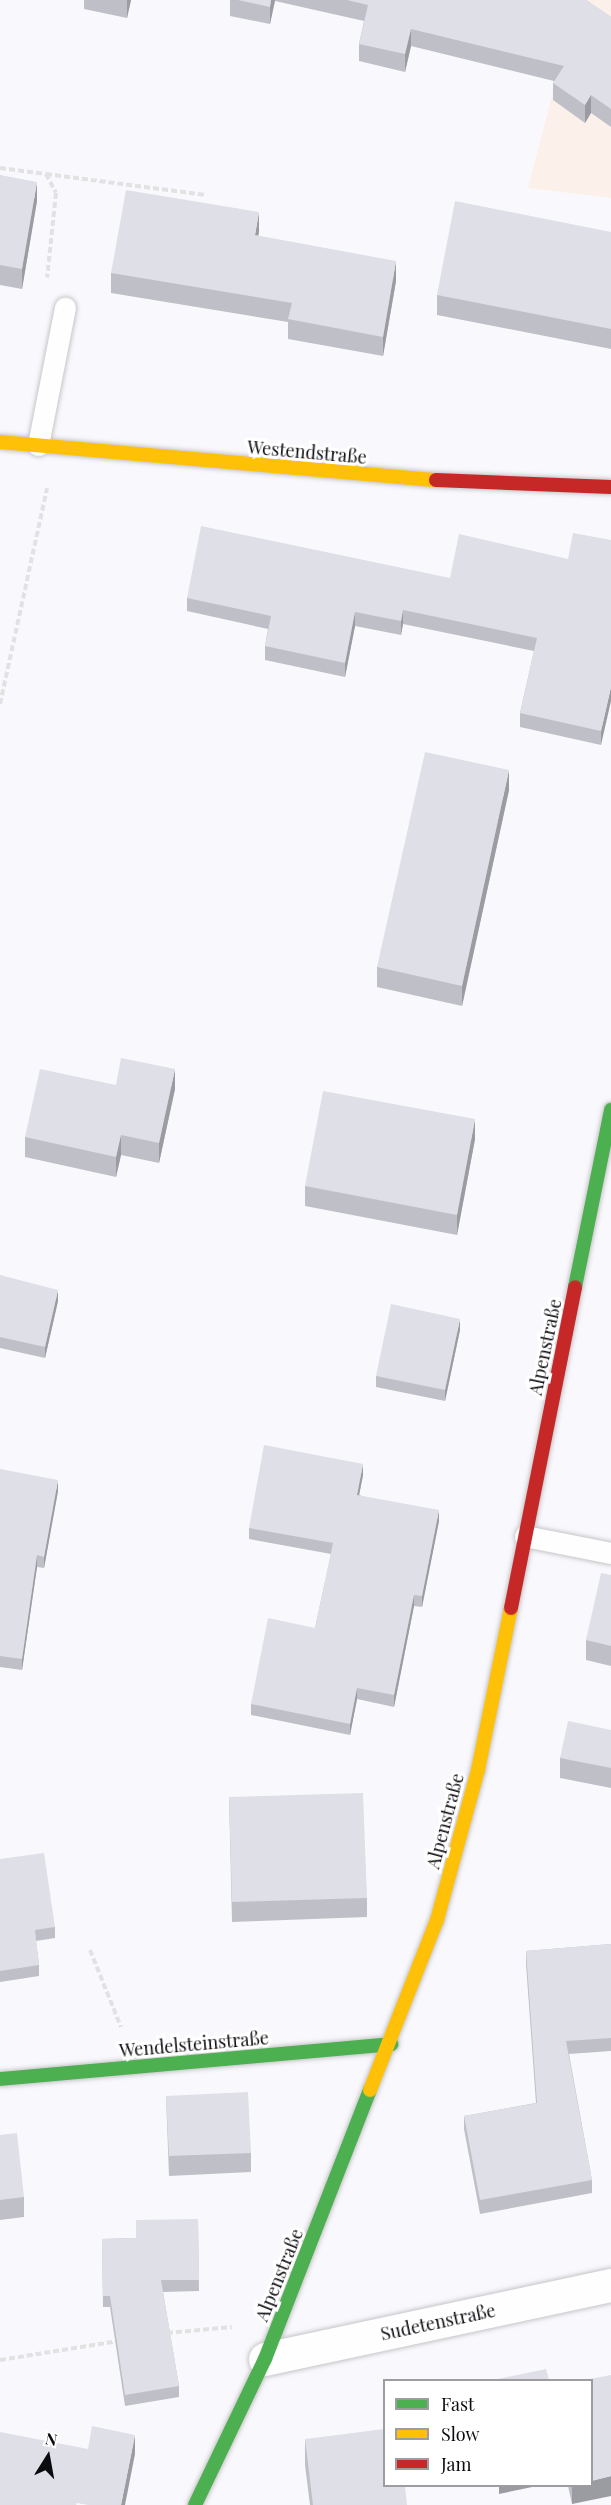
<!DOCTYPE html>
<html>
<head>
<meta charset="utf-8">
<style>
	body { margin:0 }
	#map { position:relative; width:611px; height:2505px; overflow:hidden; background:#f9f9fd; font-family:"Playfair Display",serif }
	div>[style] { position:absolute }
	.education>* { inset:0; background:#fbf1ea }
	.path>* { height:4px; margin-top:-2px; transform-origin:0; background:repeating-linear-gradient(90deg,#e2e2e3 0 6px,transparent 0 9px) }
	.roads { filter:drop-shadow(0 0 2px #c6c6c9) drop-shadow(0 0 2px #c6c6c9) }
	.lane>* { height:21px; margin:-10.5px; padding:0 10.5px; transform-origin:10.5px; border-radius:10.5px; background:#fefeff }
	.street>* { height:33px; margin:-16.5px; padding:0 16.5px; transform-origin:16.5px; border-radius:16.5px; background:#fefeff }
	.fast>* { height:14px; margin:-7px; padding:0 7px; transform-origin:7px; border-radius:7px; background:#4caf50 }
	.slow>* { height:14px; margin:-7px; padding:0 7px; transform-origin:7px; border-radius:7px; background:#ffc107 }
	.jam>* { height:14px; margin:-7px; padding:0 7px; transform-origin:7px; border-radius:7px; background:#c62828 }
	.wall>* { inset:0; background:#bfc0c7 }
	.shaded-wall>* { inset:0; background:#9b9ca2 }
	.building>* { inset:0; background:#dedfe7 }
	span { translate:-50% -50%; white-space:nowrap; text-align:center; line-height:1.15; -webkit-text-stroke:6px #fff; paint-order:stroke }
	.street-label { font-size:18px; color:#0b0b0f }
	.legend { position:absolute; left:383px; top:2379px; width:210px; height:108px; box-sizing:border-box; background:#fff; border:2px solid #9d9d9f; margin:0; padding:8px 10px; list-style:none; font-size:18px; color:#0b0b0f }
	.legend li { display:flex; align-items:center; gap:12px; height:30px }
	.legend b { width:30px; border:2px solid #9d9d9f }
	.north { position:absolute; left:18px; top:2427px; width:60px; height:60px; -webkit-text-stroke:4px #fff; paint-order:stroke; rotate:11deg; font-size:16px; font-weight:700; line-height:24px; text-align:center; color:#0b0b0f }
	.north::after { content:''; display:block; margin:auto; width:21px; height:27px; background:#0b0b0f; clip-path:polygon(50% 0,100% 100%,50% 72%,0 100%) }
</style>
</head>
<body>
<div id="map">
	<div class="education">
		<div style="clip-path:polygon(577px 0,611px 0,611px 198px,528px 188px)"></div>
	</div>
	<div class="path">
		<div style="left:0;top:168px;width:46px;rotate:7.4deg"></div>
		<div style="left:46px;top:174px;width:21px;rotate:62deg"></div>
		<div style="left:56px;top:193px;width:85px;rotate:96deg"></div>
		<div style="left:46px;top:174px;width:161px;rotate:7.5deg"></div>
		<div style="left:0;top:704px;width:221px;rotate:-77.7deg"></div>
		<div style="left:90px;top:1950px;width:83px;rotate:68.1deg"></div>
		<div style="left:167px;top:2333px;width:65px;rotate:-5.3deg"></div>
		<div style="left:0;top:2360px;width:120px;rotate:-9.1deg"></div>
	</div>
	<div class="roads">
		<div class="lane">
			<div style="left:38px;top:445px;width:140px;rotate:-78.9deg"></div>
			<div style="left:525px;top:1536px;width:88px;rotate:11.2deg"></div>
		</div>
		<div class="street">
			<div style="left:265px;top:2359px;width:354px;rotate:-12.1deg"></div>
		</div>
		<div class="fast">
			<div style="left:575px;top:1287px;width:181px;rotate:-78.5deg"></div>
			<div style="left:0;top:2079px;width:393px;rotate:-5.1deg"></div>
			<div style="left:195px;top:2505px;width:162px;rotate:-64.4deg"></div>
			<div style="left:265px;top:2359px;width:289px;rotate:-68.7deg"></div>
		</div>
		<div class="slow">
			<div style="left:0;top:442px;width:438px;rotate:5deg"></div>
			<div style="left:370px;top:2090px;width:183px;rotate:-68.5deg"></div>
			<div style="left:437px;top:1920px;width:156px;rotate:-74.7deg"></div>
			<div style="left:478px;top:1770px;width:165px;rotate:-78.5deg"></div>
		</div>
		<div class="jam">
			<div style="left:436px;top:480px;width:175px;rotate:2.3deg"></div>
			<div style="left:511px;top:1608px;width:327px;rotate:-78.7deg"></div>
		</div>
	</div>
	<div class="wall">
		<div style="clip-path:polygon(84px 0,131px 0,127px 18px,84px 9px)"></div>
		<div style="clip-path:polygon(230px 0,586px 0,611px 17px,611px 127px,591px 113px,585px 123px,553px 100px,553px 83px,554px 81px,411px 46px,405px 72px,359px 61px,359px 44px,364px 21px,275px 1px,270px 24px,230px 16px)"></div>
		<div style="clip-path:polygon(0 175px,37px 201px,22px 289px,0 285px)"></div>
		<div style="clip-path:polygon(259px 232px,258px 236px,396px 281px,383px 356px,288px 339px,288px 322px,111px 293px,111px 273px)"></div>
		<div style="clip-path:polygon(611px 232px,611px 349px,437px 315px,437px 295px)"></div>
		<div style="clip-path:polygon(611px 540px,601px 745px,520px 727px,520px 713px,534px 651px,403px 624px,401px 635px,355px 626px,345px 677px,265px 660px,265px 646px,268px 629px,187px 611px,187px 598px,450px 578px,568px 559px)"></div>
		<div style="clip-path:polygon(509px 790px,462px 1006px,377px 987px,377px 967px)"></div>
		<div style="clip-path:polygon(116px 1085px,175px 1089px,159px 1163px,121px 1155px,116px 1177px,25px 1157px,25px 1137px)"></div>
		<div style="clip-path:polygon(475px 1139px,457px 1235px,305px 1206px,305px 1186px)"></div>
		<div style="clip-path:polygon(0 1275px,58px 1301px,45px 1358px,0 1348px)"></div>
		<div style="clip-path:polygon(460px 1330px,445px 1401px,376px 1387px,376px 1376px)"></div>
		<div style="clip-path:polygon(0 1469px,58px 1491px,44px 1568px,37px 1567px,22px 1670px,0 1667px)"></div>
		<div style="clip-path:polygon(363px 1475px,359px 1495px,439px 1521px,422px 1607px,414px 1606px,394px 1707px,357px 1699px,350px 1735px,251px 1715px,251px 1704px,315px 1628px,331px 1554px,249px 1539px,249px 1528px)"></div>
		<div style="clip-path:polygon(611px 1575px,611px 1666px,586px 1660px,586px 1640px)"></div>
		<div style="clip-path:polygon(611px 1730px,611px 1788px,560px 1778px,560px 1758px)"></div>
		<div style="clip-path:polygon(229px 1797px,367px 1898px,367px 1917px,232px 1922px)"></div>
		<div style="clip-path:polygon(0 1859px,55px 1927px,55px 1938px,36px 1941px,39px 1965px,39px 1976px,0 1982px)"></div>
		<div style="clip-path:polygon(611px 1944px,611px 2051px,569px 2054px,592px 2180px,592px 2193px,480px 2214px,464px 2129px,464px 2116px,536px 2103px,526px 1964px,526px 1951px)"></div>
		<div style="clip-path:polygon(166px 2096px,251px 2153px,251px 2172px,169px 2176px)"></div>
		<div style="clip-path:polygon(0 2135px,24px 2197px,24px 2217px,0 2220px)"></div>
		<div style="clip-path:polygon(198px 2219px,199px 2291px,163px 2292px,179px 2386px,179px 2397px,125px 2406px,110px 2307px,103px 2307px,102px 2239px,136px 2238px)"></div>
		<div style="clip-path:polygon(305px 2439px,407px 2505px,310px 2505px,305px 2465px)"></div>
		<div style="clip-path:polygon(568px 2486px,591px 2486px,572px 2504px)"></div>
	</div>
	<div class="shaded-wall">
		<div style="clip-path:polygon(127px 0,131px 0,127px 18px)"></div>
		<div style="clip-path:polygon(271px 0,275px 0,270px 24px,270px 7px)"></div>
		<div style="clip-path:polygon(411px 29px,411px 46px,405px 72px,405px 54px)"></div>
		<div style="clip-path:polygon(591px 95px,591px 113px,585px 123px,585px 105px)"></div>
		<div style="clip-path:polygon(37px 182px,37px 201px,22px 289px,22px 269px)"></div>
		<div style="clip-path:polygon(259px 212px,259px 232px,255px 255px,255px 235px)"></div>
		<div style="clip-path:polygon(396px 261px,396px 281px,383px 356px,383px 337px)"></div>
		<div style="clip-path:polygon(403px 610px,403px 624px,401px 635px,401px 621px)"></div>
		<div style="clip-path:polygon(355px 612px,355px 626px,345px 677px,345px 663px)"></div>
		<div style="clip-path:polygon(611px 687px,611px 701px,601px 745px,601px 731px)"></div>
		<div style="clip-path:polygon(509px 770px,509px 790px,462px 1006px,462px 986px)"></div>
		<div style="clip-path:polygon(175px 1069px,175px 1089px,159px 1163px,159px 1143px)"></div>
		<div style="clip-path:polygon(475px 1119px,475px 1139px,457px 1235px,457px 1215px)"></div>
		<div style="clip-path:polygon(121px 1135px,121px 1155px,116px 1177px,116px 1157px)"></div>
		<div style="clip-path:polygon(58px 1290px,58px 1301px,45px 1358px,45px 1347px)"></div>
		<div style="clip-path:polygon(460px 1319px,460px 1330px,445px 1401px,445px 1390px)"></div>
		<div style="clip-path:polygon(363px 1464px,363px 1475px,357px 1506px,357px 1495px)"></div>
		<div style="clip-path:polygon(58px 1480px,58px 1491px,44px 1568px,44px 1557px)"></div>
		<div style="clip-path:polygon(439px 1510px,439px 1521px,422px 1607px,422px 1596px)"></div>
		<div style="clip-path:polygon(37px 1555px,37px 1567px,22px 1670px,22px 1659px)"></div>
		<div style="clip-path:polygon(414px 1595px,414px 1606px,394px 1707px,394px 1695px)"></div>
		<div style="clip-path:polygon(357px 1688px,357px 1699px,350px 1735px,350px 1724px)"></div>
		<div style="clip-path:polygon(135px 2435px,135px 2454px,125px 2505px,121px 2505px)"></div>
		<div style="clip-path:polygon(611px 2476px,611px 2496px,572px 2504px,572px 2486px,591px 2486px,591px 2481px)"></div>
		<div style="clip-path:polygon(499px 2486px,537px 2486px,499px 2494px)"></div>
	</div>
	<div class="building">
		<div style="clip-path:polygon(238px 0,271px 0,270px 7px)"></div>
		<div style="clip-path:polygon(347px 0,586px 0,611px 17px,611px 109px,591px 95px,585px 105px,553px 83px,564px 66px,411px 29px,405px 54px,359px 44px,368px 5px)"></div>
		<div style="clip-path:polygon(0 175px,37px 182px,22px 269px,0 265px)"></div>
		<div style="clip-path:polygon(126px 190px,259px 212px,255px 235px,396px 261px,383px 337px,288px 319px,292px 303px,111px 273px)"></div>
		<div style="clip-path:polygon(455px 201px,611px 232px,611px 329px,437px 295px)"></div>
		<div style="clip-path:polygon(201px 526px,450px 578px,459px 534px,568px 559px,573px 533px,611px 540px,611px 687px,601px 731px,520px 713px,537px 638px,403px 610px,401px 621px,355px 612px,345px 663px,265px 646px,271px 616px,187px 598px)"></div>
		<div style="clip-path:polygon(425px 752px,509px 770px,462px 986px,377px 967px)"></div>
		<div style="clip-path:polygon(121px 1058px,175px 1069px,159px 1143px,121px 1135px,116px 1157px,25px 1137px,40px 1069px,116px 1085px)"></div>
		<div style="clip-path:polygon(323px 1091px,475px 1119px,457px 1215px,305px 1186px)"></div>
		<div style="clip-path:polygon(0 1275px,58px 1290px,45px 1347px,0 1337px)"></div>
		<div style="clip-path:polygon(391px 1304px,460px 1319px,445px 1390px,376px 1376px)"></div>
		<div style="clip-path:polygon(264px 1445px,363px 1464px,357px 1495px,439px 1510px,422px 1596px,414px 1595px,394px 1695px,357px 1688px,350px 1724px,251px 1704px,268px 1618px,315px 1628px,333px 1543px,249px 1528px)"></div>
		<div style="clip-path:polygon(0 1469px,58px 1480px,44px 1557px,37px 1555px,22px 1659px,0 1656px)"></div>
		<div style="clip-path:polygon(601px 1573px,611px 1575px,611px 1646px,586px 1640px)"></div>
		<div style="clip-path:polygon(568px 1721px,611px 1730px,611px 1768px,560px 1758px)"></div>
		<div style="clip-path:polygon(363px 1793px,367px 1898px,232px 1902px,229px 1797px)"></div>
		<div style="clip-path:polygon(44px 1853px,55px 1927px,35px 1930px,39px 1965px,0 1971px,0 1859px)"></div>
		<div style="clip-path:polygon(611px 1944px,611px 2038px,566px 2041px,592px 2180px,480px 2200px,464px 2116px,537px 2103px,526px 1951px)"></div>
		<div style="clip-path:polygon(248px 2092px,251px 2153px,169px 2156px,166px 2096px)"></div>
		<div style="clip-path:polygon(17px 2133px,24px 2197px,0 2200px,0 2135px)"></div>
		<div style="clip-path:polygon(198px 2219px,199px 2280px,161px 2280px,179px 2386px,125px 2395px,110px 2296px,103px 2296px,102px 2239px,136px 2238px,136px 2220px)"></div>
		<div style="clip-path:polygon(546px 2369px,549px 2380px,493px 2380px)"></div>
		<div style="clip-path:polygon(611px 2375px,611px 2476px,591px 2481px,591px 2380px,584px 2380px)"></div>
		<div style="clip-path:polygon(92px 2426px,135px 2435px,121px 2505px,88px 2505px,77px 2503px,76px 2505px,0 2505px,0 2432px,88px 2449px)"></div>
		<div style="clip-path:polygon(384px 2429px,384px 2486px,405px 2486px,407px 2505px,313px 2505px,305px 2439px)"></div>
	</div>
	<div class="street-label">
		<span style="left:307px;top:452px;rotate:5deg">Westendstraße</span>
		<span style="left:545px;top:1347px;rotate:-78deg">Alpenstraße</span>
		<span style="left:445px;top:1821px;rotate:-75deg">Alpenstraße</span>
		<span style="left:194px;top:2044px;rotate:-5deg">Wendelsteinstraße</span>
		<span style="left:279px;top:2275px;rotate:-68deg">Alpenstraße</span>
		<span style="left:438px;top:2322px;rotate:-12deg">Sudetenstraße</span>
	</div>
	<ul class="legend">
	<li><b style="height:8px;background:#4caf50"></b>Fast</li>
	<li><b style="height:8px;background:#ffc107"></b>Slow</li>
	<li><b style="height:8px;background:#c62828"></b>Jam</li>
	</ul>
	<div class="north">N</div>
</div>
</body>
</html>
